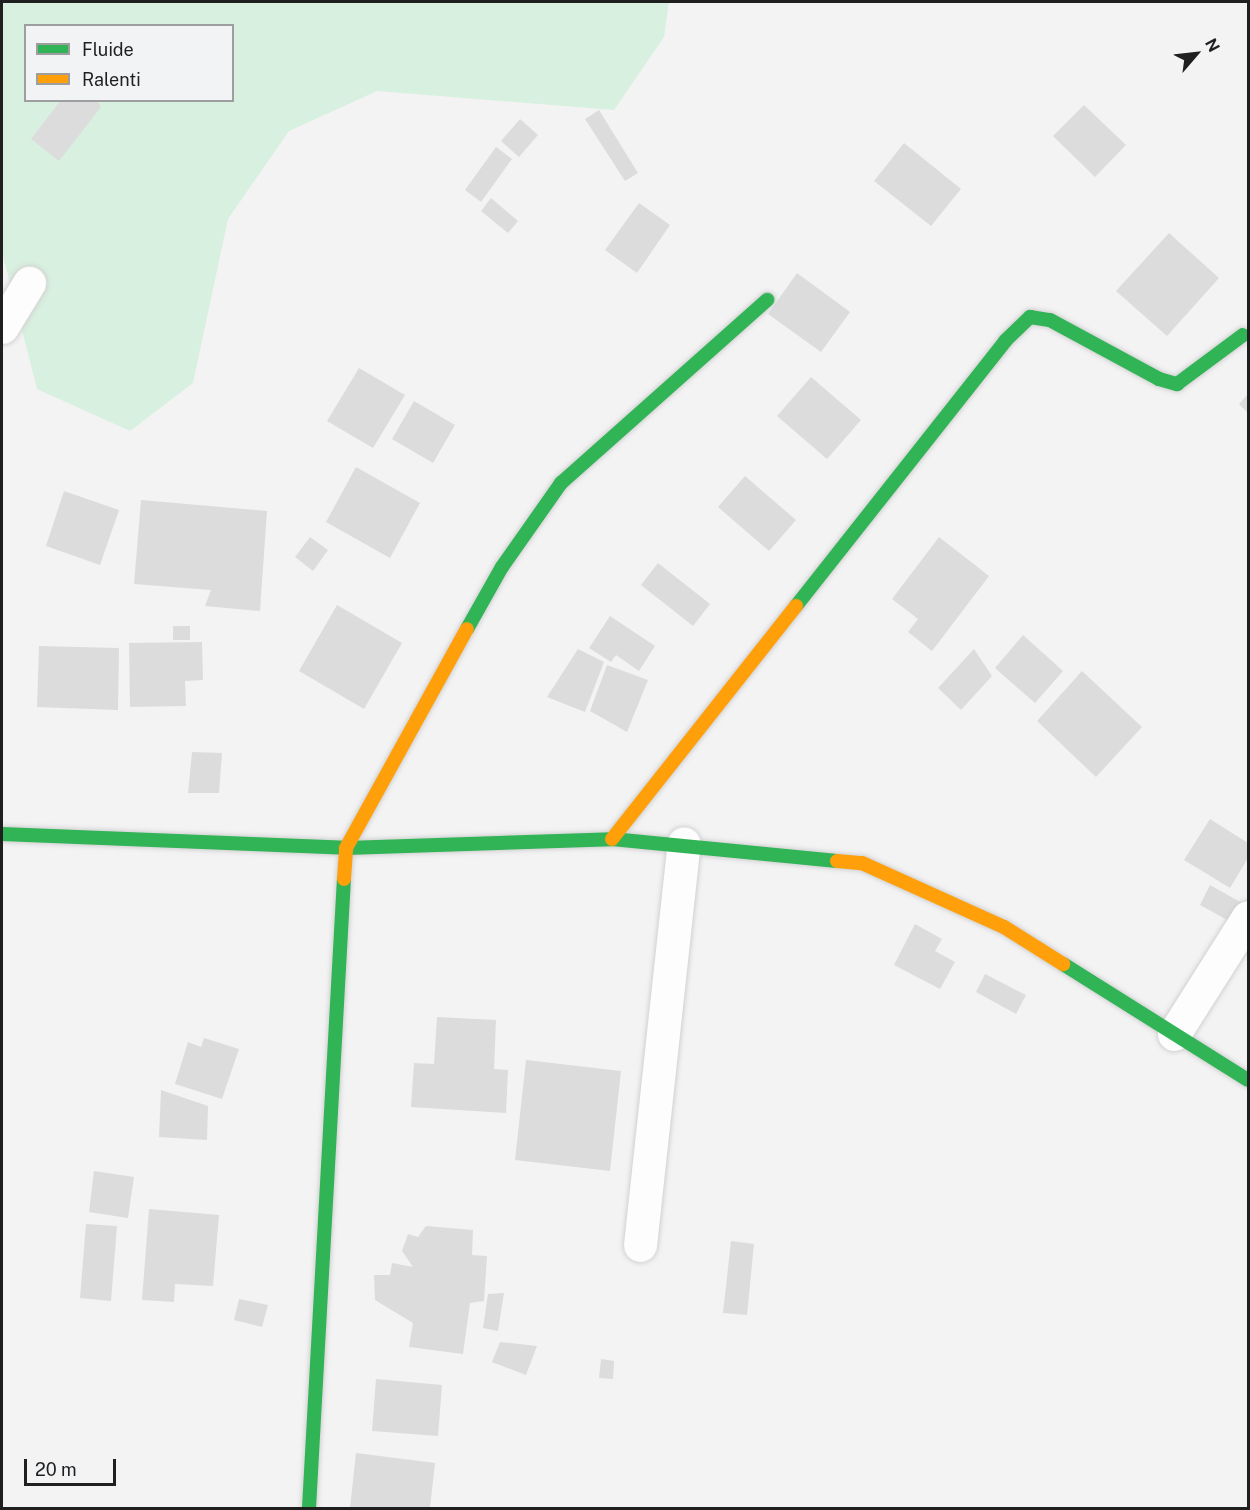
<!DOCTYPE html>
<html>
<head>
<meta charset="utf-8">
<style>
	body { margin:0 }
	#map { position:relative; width:1250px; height:1510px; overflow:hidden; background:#f3f3f4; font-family:"Public Sans",sans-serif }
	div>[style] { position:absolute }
	.green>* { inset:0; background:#d8f0df }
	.building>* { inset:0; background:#dcdcdd }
	.roads { filter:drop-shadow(0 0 2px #d1d1d2) drop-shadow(0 0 2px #d1d1d2) }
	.street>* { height:33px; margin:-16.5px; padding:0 16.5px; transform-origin:16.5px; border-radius:16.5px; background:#fdfdfd }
	.fast>* { height:14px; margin:-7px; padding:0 7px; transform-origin:7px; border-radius:7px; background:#30b455 }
	.slow>* { height:14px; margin:-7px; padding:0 7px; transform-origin:7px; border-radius:7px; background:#ff9f0a }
	span { translate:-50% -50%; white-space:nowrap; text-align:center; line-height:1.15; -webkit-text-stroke:5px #f2f3f5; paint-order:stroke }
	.frame { position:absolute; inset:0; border:3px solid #1f1f20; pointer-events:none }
	.legend { position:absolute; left:24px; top:24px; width:210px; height:78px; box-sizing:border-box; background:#f2f3f5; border:2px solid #9e9ea0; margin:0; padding:8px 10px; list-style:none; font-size:18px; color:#1f1f20 }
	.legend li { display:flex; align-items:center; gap:12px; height:30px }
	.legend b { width:30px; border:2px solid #9e9ea0 }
	.north { position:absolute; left:1166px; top:24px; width:60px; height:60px; -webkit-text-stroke:4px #f2f3f5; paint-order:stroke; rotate:62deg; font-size:16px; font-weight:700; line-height:24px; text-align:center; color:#1f1f20 }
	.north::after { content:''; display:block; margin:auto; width:21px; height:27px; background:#1f1f20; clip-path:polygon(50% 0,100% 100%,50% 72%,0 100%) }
	.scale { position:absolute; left:24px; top:1459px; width:92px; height:27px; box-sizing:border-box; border:3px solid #1f1f20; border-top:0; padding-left:8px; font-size:18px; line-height:21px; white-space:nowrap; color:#1f1f20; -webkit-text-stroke:4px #f2f3f5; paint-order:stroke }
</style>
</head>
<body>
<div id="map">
	<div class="green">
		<div style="clip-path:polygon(evenodd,2px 2px,669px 2px,664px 37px,614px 110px,377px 91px,289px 131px,228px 219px,193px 383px,130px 431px,37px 389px,2px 252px,2px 2px,26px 26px,232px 26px,232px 100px,26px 100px,26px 26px)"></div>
	</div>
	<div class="building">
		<div style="clip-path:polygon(61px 100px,97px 100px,101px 107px,59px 161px,31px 139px)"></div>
		<div style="clip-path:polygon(1084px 105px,1126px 145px,1095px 177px,1053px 136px)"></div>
		<div style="clip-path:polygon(599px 110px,638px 173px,625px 181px,585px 119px)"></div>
		<div style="clip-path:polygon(520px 119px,538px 135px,519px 157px,501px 141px)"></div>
		<div style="clip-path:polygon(904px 143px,961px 189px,931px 226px,874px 181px)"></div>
		<div style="clip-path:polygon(496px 147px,512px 159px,481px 202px,465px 190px)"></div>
		<div style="clip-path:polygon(491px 198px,518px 221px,508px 233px,481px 211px)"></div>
		<div style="clip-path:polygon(639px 203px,670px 225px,637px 273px,605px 250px)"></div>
		<div style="clip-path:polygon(1169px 233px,1219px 278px,1167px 336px,1116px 291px)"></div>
		<div style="clip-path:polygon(797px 273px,850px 312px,821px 352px,768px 314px)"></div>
		<div style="clip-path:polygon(359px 368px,405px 395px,373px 448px,327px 421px)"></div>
		<div style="clip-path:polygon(811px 377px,861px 420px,827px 459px,777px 416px)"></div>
		<div style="clip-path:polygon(1248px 394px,1248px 413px,1239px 404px)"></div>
		<div style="clip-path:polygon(414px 401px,455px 425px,433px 463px,392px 439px)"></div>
		<div style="clip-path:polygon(356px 467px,420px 503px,390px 558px,326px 522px)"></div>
		<div style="clip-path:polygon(745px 476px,796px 520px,769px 551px,718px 507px)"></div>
		<div style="clip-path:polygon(64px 491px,119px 510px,100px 565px,46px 546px)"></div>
		<div style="clip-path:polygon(141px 500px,267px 511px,260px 611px,205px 606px,211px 590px,134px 584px)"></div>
		<div style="clip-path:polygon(310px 537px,328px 550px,313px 571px,295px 557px)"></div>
		<div style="clip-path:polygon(939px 537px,989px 576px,932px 651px,908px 632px,918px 619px,892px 599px)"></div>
		<div style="clip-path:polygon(658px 563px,710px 604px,693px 626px,641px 585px)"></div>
		<div style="clip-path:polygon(337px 605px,402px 643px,364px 709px,299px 671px)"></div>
		<div style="clip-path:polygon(610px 616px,655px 646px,639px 671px,616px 655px,611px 662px,589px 648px)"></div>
		<div style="clip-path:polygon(173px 626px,190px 626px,190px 640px,173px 640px)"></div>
		<div style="clip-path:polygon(1023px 635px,1063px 671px,1035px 703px,995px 668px)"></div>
		<div style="clip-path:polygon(202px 642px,203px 680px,185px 681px,186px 706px,130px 707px,129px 643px)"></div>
		<div style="clip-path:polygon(39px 646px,119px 648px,118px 710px,37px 707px)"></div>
		<div style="clip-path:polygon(578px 649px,604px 662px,585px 712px,547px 697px)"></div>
		<div style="clip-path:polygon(974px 649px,992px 676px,961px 710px,938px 688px)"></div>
		<div style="clip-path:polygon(607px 665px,648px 680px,627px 732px,590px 711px)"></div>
		<div style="clip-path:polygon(1082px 671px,1142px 727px,1096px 777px,1037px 721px)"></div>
		<div style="clip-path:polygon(192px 752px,222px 753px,219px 793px,188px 793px)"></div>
		<div style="clip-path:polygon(1210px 819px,1248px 843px,1248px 858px,1230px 888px,1184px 860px)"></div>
		<div style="clip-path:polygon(1210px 885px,1242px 903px,1231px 922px,1200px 905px)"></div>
		<div style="clip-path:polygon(915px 924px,942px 939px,935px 951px,955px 962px,940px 989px,894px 965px)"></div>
		<div style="clip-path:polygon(985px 974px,1026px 995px,1016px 1014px,976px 992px)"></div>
		<div style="clip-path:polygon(437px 1017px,496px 1020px,494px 1069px,508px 1070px,506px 1113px,411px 1107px,414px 1063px,434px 1064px)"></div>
		<div style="clip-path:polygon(204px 1038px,239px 1049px,222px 1099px,175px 1084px,188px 1042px,201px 1047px)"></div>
		<div style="clip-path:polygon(526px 1060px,621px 1071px,610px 1171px,515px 1160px)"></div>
		<div style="clip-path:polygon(161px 1090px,208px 1106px,207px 1140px,159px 1137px)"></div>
		<div style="clip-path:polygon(94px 1171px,134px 1177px,128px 1218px,89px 1212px)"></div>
		<div style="clip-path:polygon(149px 1209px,219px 1215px,213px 1286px,175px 1284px,174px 1302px,142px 1300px)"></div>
		<div style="clip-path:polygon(86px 1224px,117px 1226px,111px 1301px,80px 1298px)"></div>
		<div style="clip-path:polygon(426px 1226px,473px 1230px,472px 1255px,487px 1256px,484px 1301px,470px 1303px,463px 1354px,409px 1347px,413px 1323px,375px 1300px,374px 1275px,390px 1275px,392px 1263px,413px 1267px,402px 1251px,408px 1234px,418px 1237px)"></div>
		<div style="clip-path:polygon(731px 1241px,754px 1244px,747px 1315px,723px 1313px)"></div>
		<div style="clip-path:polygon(504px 1293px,498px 1331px,483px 1328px,488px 1294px)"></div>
		<div style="clip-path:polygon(239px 1299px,268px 1305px,262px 1327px,234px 1320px)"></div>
		<div style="clip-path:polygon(500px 1342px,537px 1346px,526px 1375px,492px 1362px)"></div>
		<div style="clip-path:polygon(601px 1359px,614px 1361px,613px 1379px,599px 1378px)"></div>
		<div style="clip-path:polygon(376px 1379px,442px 1385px,438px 1436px,372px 1431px)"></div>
		<div style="clip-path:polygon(356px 1453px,435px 1463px,430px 1508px,350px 1508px)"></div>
	</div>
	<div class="roads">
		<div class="street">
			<div style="left:2px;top:327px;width:52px;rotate:-58.5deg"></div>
			<div style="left:1174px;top:1034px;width:138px;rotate:-57.7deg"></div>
			<div style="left:640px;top:1245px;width:404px;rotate:-83.8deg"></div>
		</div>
		<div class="fast">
			<div style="left:796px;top:606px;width:337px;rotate:-51.7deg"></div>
			<div style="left:1005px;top:341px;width:35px;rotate:-44deg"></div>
			<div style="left:1030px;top:317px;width:20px;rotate:9deg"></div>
			<div style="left:1050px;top:320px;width:124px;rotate:28.4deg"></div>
			<div style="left:1159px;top:379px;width:19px;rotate:16deg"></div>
			<div style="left:1177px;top:384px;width:82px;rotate:-36.6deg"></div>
			<div style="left:467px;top:629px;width:71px;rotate:-60.6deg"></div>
			<div style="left:502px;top:567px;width:103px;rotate:-54.9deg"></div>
			<div style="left:561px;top:483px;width:276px;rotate:-41.6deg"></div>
			<div style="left:2px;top:834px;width:344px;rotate:2.3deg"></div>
			<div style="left:346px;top:848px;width:266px;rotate:-1.9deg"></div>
			<div style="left:612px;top:839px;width:226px;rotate:5.6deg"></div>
			<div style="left:1063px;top:964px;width:218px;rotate:32.1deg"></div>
			<div style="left:309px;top:1508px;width:630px;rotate:-86.82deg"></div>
		</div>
		<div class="slow">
			<div style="left:612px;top:839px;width:297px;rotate:-51.7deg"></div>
			<div style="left:837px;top:861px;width:25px;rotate:5deg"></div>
			<div style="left:862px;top:863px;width:156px;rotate:24.3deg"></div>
			<div style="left:1004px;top:927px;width:70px;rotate:32.1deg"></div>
			<div style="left:344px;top:879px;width:31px;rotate:-86deg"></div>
			<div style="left:346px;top:848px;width:250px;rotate:-61.1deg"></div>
		</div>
	</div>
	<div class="frame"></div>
	<ul class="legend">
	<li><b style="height:8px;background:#30b455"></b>Fluide</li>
	<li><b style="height:8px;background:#ff9f0a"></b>Ralenti</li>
	</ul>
	<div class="north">N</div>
	<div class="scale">20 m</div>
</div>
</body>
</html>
